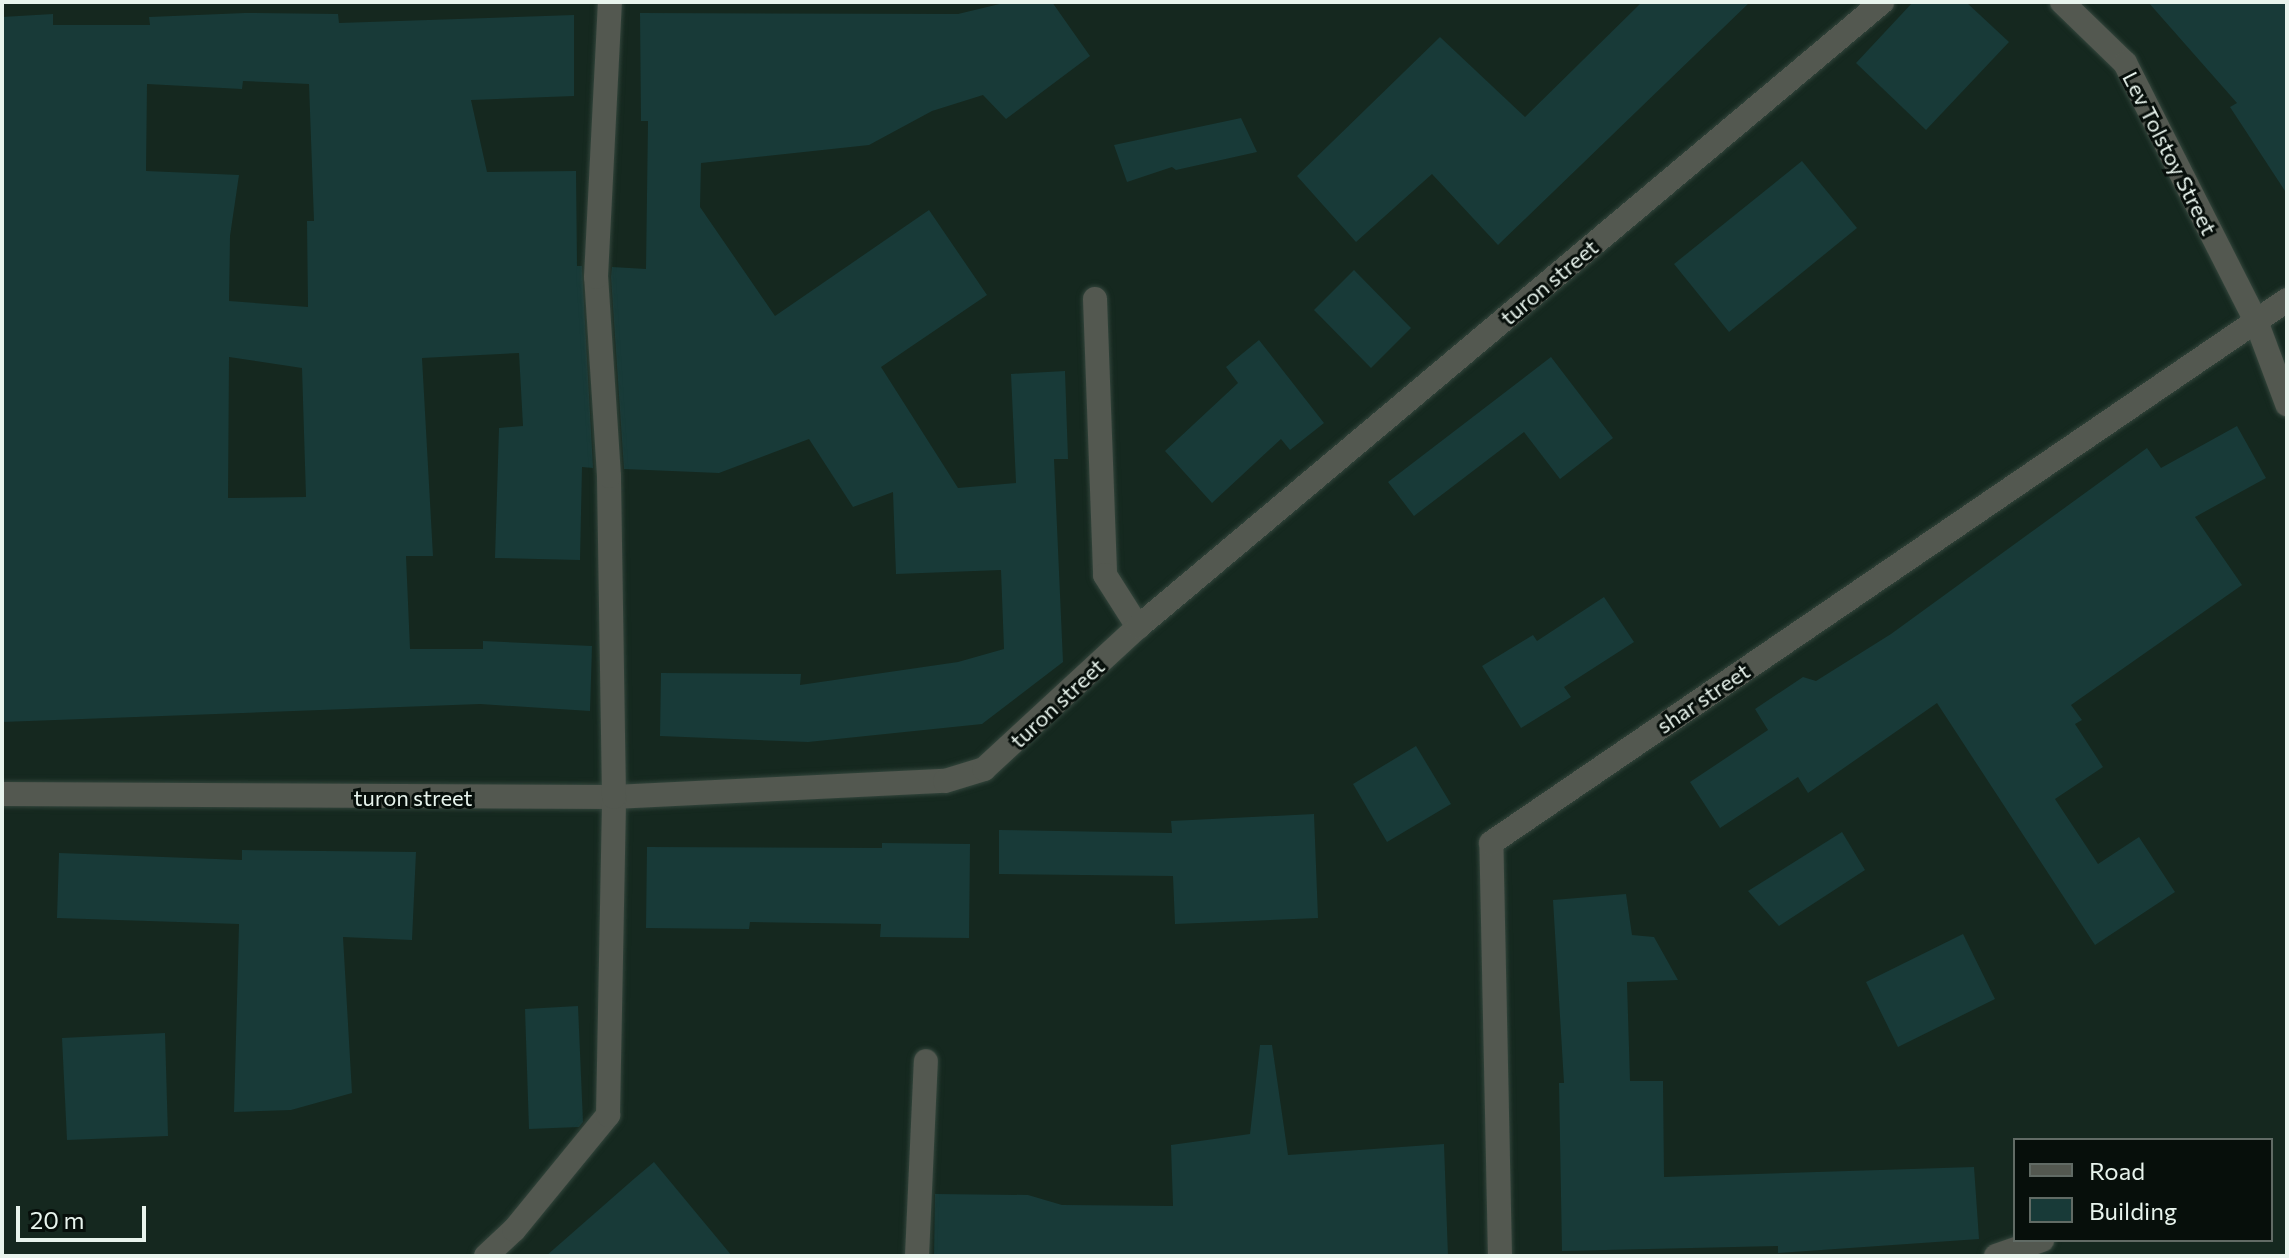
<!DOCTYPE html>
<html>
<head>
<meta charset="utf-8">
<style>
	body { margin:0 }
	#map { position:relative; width:2289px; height:1258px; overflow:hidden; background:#15281f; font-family:Commissioner,sans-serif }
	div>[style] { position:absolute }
	.building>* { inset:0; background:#183a38 }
	.roads { filter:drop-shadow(0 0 2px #33453c) drop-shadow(0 0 2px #33453c) }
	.minor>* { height:24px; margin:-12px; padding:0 12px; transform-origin:12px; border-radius:12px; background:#535850 }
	span { translate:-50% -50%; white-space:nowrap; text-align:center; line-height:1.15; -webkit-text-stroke:6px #070f0b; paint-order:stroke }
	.street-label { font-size:22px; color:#e8f4ed }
	.frame { position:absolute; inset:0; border:4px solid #e8f4ed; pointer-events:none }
	.legend { position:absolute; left:2013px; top:1138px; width:260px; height:104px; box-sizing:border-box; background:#070f0b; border:2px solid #616b65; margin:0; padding:10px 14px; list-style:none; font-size:24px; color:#e8f4ed }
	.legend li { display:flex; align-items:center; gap:16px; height:40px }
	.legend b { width:40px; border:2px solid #616b65 }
	.scale { position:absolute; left:16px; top:1206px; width:130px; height:36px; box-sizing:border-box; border:4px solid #e8f4ed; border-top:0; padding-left:10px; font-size:24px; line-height:28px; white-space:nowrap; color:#e8f4ed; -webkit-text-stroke:6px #070f0b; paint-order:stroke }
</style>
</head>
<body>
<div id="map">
	<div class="building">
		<div style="clip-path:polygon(1008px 2px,1052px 2px,1090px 56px,1006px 119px,983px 95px,932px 111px,869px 145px,701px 163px,700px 207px,775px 316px,929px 210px,987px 295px,881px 367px,958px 488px,1016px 483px,1011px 374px,1065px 371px,1068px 459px,1054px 459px,1063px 662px,982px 724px,808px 742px,660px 736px,661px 673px,801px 674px,800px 685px,958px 662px,1004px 649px,1001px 570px,896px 574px,893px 492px,853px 507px,809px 439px,719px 473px,624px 469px,611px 277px,612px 267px,646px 269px,648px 121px,641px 121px,640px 13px,958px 14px)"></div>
		<div style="clip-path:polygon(1642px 2px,1750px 2px,1498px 245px,1432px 174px,1356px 242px,1297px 176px,1440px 37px,1525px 117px)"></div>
		<div style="clip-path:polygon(1913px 2px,1966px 2px,2009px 42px,1926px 130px,1856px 63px)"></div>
		<div style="clip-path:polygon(2148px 2px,2287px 2px,2287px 194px,2230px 107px,2237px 103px)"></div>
		<div style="clip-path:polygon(evenodd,245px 13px,338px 14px,339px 23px,574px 15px,574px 96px,471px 100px,487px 172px,576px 171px,577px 266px,582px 266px,593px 468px,582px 467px,580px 560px,495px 558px,499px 428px,523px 426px,519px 353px,422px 358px,433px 556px,406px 556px,410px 649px,483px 649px,483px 641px,592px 646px,590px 711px,480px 704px,2px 722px,2px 17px,53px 14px,53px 25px,150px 25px,149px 17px,245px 13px,243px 81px,309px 84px,314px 221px,307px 221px,308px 307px,229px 301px,230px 236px,239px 175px,146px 171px,147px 84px,242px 89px,243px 81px,245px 13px,229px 357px,302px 368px,306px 497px,228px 498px,229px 357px)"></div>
		<div style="clip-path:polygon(1241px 118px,1257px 152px,1176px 170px,1172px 167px,1127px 182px,1114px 145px)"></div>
		<div style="clip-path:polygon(1802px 161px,1857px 228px,1729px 332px,1674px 264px)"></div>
		<div style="clip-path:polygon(1354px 270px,1411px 328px,1371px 368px,1314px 310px)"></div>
		<div style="clip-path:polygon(1259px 340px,1324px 423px,1290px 450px,1281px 439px,1212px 503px,1165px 451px,1238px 383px,1226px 367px)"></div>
		<div style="clip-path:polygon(1551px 357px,1613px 438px,1560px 479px,1524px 432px,1414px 516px,1388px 482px)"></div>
		<div style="clip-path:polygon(2237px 426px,2266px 478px,2195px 517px,2242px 585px,2071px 705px,2082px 720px,2075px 724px,2103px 767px,2055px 799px,2098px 864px,2139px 837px,2175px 892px,2095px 945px,1937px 703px,1808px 793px,1798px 777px,1720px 828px,1690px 782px,1768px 730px,1755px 709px,1803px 677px,1816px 681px,1891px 634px,2147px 448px,2161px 468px)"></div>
		<div style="clip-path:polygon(1604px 597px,1634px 642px,1564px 687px,1571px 697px,1521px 728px,1482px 666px,1533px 635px,1537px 641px)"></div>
		<div style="clip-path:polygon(1416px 746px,1451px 804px,1387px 842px,1353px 784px)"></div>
		<div style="clip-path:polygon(1314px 814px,1318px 918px,1175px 924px,1173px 876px,999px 874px,999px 830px,1172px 833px,1171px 821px)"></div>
		<div style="clip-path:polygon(1842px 832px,1865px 870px,1779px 926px,1748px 891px)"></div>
		<div style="clip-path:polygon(882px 843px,970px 844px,969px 938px,880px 937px,881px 924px,750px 922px,749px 929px,646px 928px,647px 847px,882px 848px)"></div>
		<div style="clip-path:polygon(242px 850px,416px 852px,412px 940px,343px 937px,352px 1093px,291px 1110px,234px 1112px,239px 924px,57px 918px,59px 853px,242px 860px)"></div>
		<div style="clip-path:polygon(1626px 894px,1632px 935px,1654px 937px,1678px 980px,1627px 982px,1630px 1081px,1663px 1081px,1664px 1177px,1974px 1167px,1979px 1239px,1778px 1253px,1778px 1246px,1562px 1251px,1559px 1083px,1564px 1083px,1553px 900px)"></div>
		<div style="clip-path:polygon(1963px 934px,1995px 999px,1898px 1047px,1866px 982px)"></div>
		<div style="clip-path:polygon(578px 1006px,583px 1122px,579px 1127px,529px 1129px,525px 1009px)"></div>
		<div style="clip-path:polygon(165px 1033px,168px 1136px,67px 1140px,62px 1038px)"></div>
		<div style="clip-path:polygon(1260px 1045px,1272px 1045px,1288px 1155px,1444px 1144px,1448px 1256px,934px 1256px,935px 1194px,1028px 1195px,1062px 1205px,1173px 1206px,1171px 1145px,1250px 1134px)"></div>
		<div style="clip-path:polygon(654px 1162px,732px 1256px,546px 1256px,635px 1178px)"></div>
	</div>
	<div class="roads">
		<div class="minor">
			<div style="left:2062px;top:2px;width:88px;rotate:44.1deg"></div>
			<div style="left:2125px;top:63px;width:289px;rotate:63.1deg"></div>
			<div style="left:2256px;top:321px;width:89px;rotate:69.5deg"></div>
			<div style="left:1095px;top:299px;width:276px;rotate:87.9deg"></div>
			<div style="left:1105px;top:575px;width:62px;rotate:57.6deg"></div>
			<div style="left:2px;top:794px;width:612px;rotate:0.28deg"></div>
			<div style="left:614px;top:797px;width:331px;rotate:-2.8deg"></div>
			<div style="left:945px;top:781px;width:41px;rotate:-17.1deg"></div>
			<div style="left:984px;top:769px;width:209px;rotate:-42.7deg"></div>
			<div style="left:1138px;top:627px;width:972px;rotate:-40.03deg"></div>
			<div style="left:486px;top:1256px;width:38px;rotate:-43deg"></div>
			<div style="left:514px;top:1230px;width:149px;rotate:-50.7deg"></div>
			<div style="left:608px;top:1115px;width:318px;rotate:-88.9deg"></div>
			<div style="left:614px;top:797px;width:321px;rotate:-90.9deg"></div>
			<div style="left:609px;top:476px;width:199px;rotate:-93.7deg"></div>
			<div style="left:596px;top:277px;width:275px;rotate:-87.1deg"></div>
			<div style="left:917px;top:1256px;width:195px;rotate:-87.4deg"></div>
			<div style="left:1500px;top:1256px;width:413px;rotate:-91.2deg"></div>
			<div style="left:1491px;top:843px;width:964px;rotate:-34.3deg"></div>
			<div style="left:1996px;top:1256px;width:49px;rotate:-19.2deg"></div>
		</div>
	</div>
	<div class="street-label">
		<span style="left:2170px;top:153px;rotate:63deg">Lev Tolstoy Street</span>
		<span style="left:1549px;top:282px;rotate:-40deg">turon street</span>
		<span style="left:1703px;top:698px;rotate:-34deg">shar street</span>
		<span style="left:1057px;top:703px;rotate:-43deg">turon street</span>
		<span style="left:413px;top:798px">turon street</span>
	</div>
	<div class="frame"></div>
	<ul class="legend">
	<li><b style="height:10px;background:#535850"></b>Road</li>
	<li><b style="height:22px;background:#183a38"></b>Building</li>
	</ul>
	<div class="scale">20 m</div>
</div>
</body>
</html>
